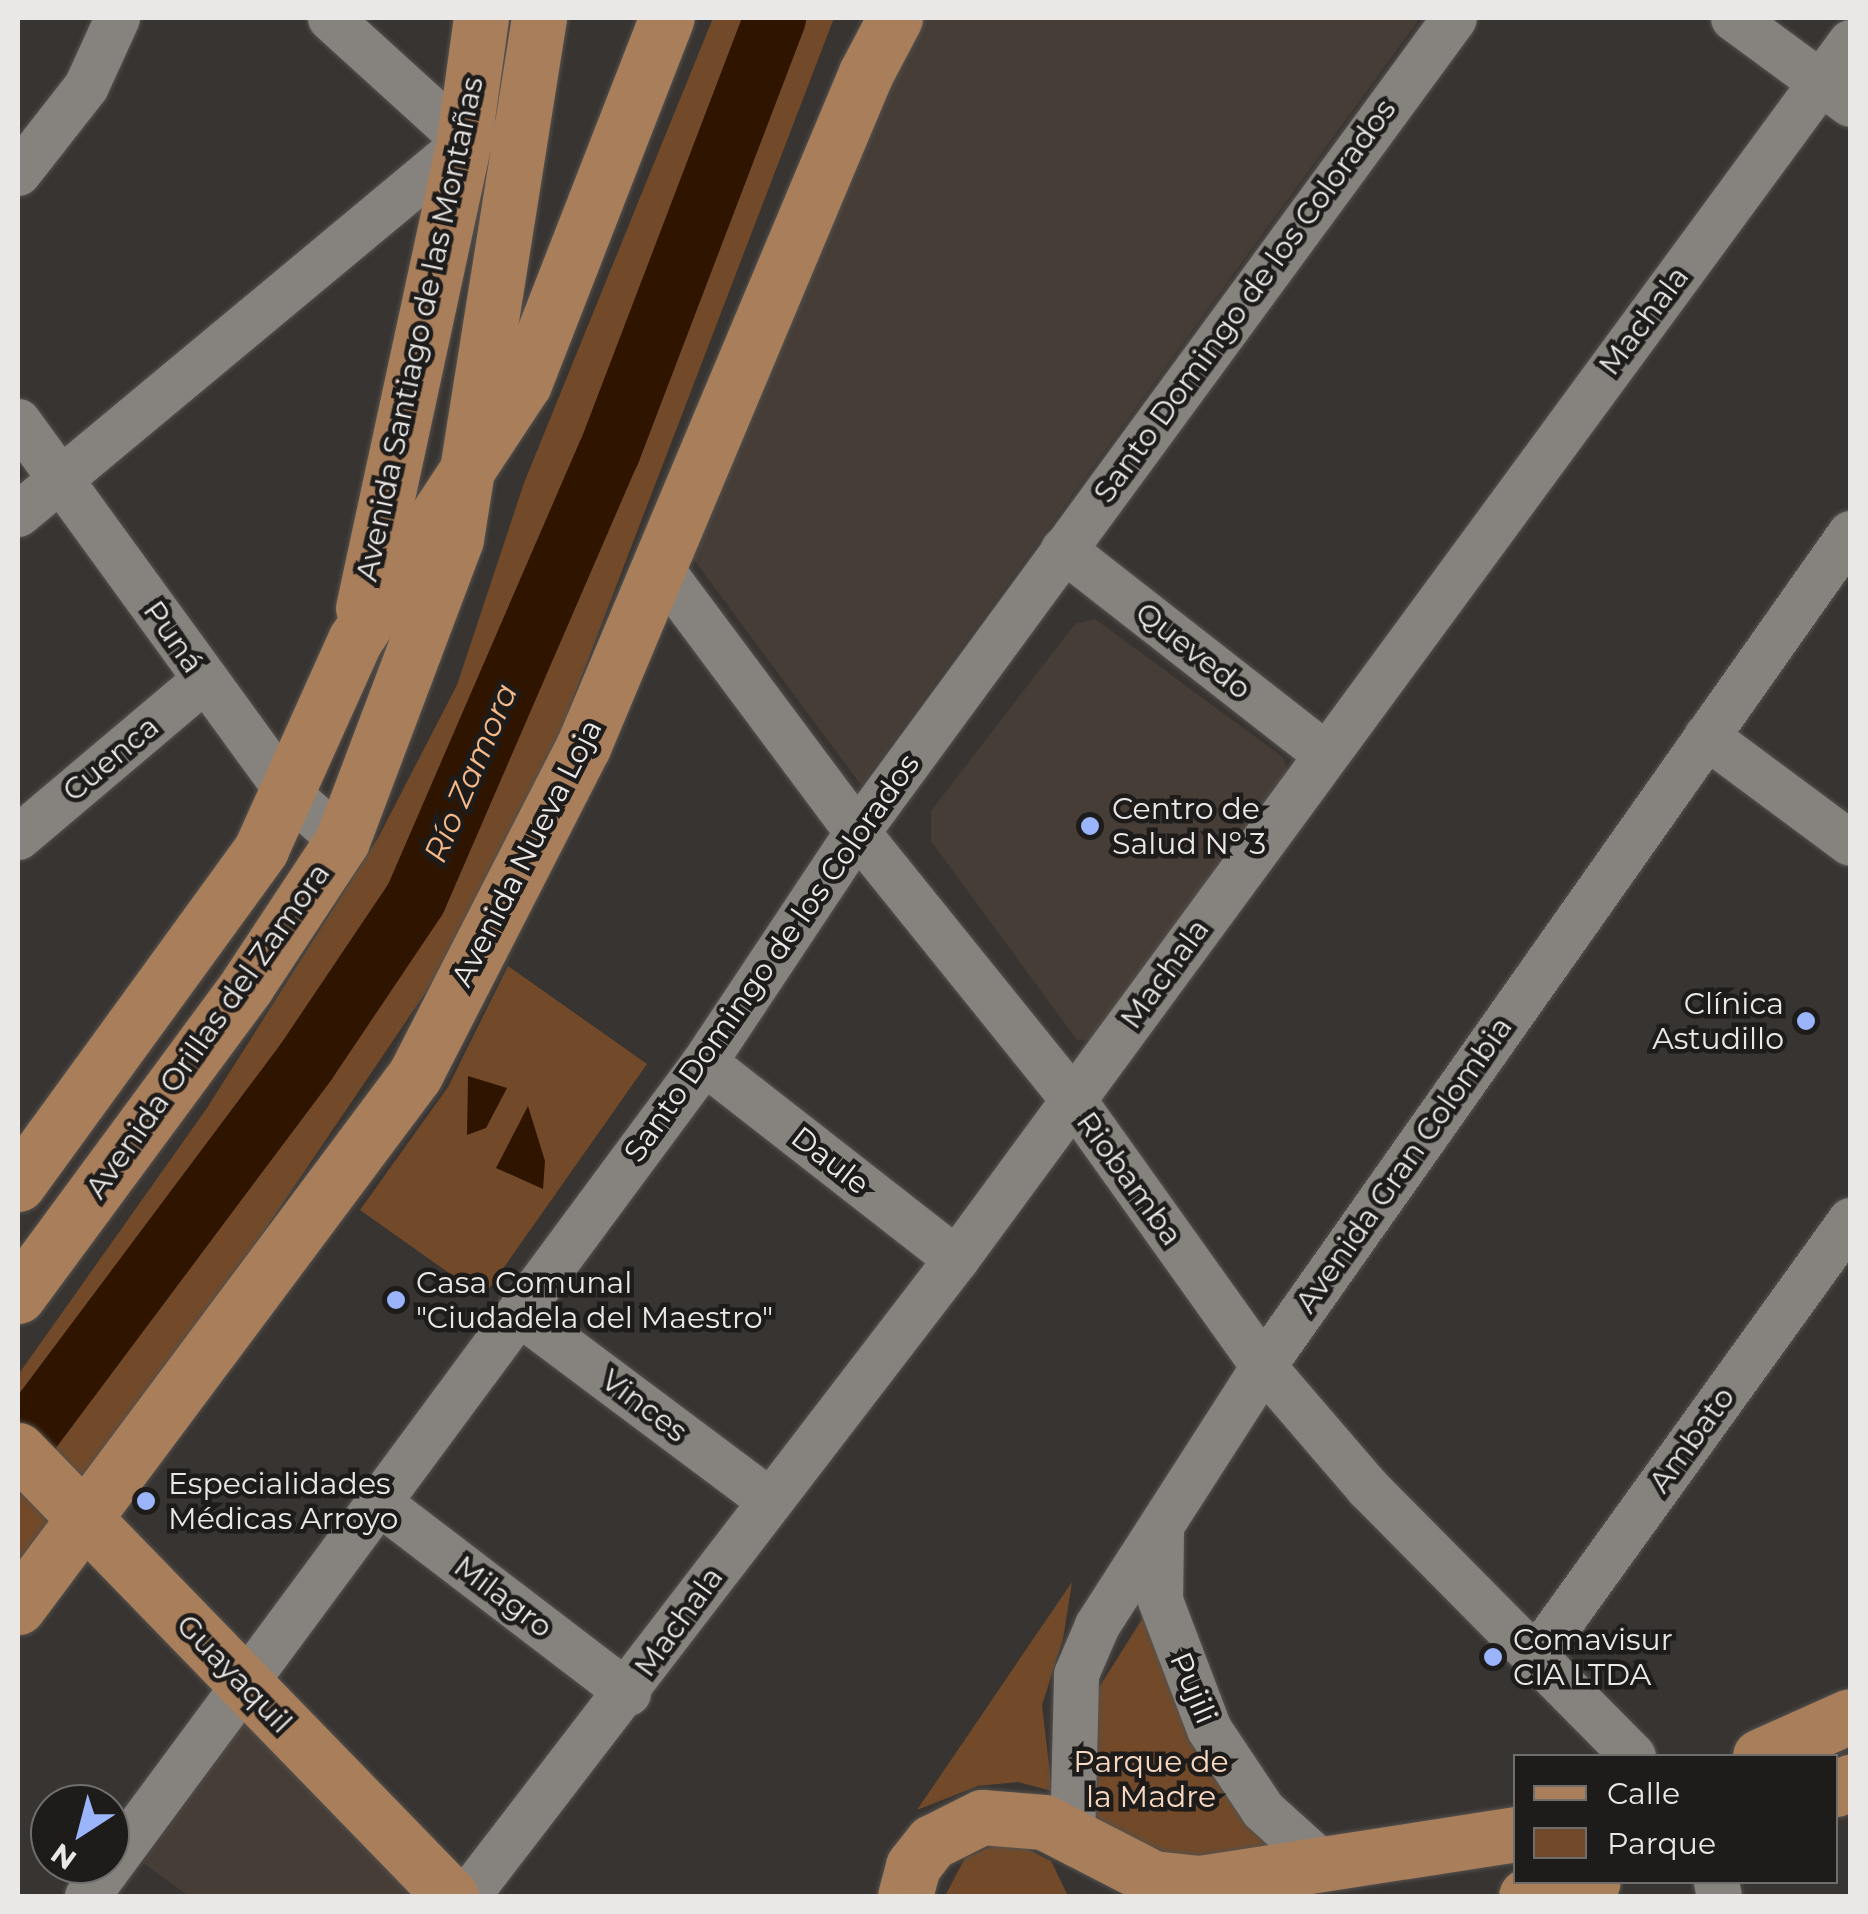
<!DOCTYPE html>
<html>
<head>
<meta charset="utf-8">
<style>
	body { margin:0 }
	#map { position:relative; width:1868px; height:1914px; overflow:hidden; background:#383431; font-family:Montserrat,sans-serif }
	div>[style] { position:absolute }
	.built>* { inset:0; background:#463d37 }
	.green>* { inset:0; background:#724a29 }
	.water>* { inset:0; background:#2f1500 }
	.river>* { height:62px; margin:-31px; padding:0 31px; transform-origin:31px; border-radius:31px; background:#2f1500 }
	.roads { filter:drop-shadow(0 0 2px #54514e) drop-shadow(0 0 2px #54514e) }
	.minor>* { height:45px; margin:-22.5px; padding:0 22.5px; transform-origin:22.5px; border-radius:22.5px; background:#86827e }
	.major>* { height:55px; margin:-27.5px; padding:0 27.5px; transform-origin:27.5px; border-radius:27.5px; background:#a87e5b }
	.dots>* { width:28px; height:28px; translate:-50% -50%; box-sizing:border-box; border:5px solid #1e1c1b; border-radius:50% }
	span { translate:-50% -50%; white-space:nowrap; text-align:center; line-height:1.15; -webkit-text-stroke:9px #1e1c1b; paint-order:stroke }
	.street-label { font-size:30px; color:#eae8e6 }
	.poi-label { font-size:30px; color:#eae8e6 }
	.left { translate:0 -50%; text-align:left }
	.right { translate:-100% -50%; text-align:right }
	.park-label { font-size:30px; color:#f8d8c0 }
	.water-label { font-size:32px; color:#f6b887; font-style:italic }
	.frame { position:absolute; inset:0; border:20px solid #eae8e6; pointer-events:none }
	.legend { position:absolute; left:1513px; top:1754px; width:325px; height:130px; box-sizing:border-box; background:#1e1c1b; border:2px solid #706e6c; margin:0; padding:12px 18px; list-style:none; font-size:30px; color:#eae8e6 }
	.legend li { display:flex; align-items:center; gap:20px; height:50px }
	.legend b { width:50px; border:2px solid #706e6c }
	.north { position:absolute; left:30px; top:1784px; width:100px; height:100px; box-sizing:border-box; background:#1e1c1b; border:2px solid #706e6c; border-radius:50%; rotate:216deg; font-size:28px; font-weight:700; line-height:40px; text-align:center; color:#eae8e6 }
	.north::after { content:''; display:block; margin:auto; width:35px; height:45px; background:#9bb5fd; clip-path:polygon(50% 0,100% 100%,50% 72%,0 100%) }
</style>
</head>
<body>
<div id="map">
	<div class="built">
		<div style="clip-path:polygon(907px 18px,1420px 18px,861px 785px,683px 545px)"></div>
		<div style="clip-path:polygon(1095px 619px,1283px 757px,1288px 773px,1095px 1039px,1077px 1040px,931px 841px,931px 811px,1075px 624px)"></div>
		<div style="clip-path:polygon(245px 1722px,421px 1896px,189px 1896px,143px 1863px)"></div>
	</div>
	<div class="green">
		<div style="clip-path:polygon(713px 18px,834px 18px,548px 764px,434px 980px,254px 1246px,18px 1565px,18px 1375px,207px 1108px,378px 838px,457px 685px,524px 483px)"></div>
		<div style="clip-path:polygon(508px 966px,647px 1064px,483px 1297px,360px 1210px,448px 1087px)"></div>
		<div style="clip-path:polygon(1072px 1582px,1063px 1639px,1042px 1705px,1052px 1791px,1018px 1782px,978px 1786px,917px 1810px)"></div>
		<div style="clip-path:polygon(1144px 1616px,1293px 1856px,1179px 1857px,1123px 1836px,1096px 1816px,1098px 1689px)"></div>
		<div style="clip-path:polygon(999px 1843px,1017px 1844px,1051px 1861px,1068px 1896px,945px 1896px,965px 1858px)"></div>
	</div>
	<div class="water">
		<div style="clip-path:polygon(468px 1076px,507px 1088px,486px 1128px,467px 1135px)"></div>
		<div style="clip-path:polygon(528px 1106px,545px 1161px,543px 1189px,496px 1168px)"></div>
	</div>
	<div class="river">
		<div style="left:18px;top:1447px;width:481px;rotate:-53.2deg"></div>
		<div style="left:306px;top:1062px;width:197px;rotate:-56.1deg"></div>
		<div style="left:416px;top:898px;width:485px;rotate:-66.6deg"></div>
		<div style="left:609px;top:453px;width:466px;rotate:-69.1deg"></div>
	</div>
	<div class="roads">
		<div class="minor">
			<div style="left:330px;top:18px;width:181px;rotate:42.3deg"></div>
			<div style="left:1733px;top:18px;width:145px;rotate:36.3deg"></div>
			<div style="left:18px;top:173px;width:110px;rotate:-52deg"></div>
			<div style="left:86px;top:86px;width:75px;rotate:-65.5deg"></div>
			<div style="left:18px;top:421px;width:460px;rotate:54deg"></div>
			<div style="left:288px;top:793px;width:72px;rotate:41.6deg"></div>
			<div style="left:18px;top:514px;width:597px;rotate:-39.77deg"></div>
			<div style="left:1063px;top:549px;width:331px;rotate:38deg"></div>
			<div style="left:661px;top:569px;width:328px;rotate:53.3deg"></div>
			<div style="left:857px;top:832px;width:346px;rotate:51.1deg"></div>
			<div style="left:1074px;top:1101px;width:325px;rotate:54.5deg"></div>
			<div style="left:1263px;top:1366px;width:160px;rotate:49.3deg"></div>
			<div style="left:1367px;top:1487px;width:378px;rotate:45.3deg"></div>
			<div style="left:1706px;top:736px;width:179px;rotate:36.6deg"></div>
			<div style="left:18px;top:837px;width:243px;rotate:-40.2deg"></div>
			<div style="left:704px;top:1062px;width:320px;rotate:38deg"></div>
			<div style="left:519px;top:1313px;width:311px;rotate:36.8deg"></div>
			<div style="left:377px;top:1501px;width:316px;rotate:37.4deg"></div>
			<div style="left:1161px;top:1532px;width:68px;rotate:90.8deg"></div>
			<div style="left:1160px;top:1600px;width:138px;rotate:69.2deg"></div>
			<div style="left:1209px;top:1729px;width:97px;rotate:56.3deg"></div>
			<div style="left:1263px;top:1810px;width:81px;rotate:42deg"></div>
			<div style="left:1534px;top:1659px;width:541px;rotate:-54.25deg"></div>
			<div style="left:1072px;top:1841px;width:167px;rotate:-88.6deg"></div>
			<div style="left:1076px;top:1674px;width:53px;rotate:-66.8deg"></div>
			<div style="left:1097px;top:1625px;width:308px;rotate:-57.3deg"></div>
			<div style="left:1263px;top:1366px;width:1019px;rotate:-54.83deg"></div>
			<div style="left:1716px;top:1882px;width:14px;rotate:78deg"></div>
			<div style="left:87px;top:1896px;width:1037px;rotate:-53.51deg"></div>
			<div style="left:704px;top:1062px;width:276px;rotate:-56.4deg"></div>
			<div style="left:857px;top:832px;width:1009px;rotate:-53.74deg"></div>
			<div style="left:467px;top:1896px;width:803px;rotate:-52.49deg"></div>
			<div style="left:956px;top:1259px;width:1510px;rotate:-53.7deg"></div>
		</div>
		<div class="major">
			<div style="left:363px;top:608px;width:479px;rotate:-77.8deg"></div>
			<div style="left:464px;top:140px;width:123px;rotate:-82.1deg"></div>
			<div style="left:18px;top:1184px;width:414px;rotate:-54deg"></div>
			<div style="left:261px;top:849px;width:229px;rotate:-65.8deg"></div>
			<div style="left:355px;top:640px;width:307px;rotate:-56.6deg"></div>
			<div style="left:524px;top:384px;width:393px;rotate:-68.7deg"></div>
			<div style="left:18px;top:1296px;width:386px;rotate:-53.6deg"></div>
			<div style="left:247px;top:985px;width:173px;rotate:-56.6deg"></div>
			<div style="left:342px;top:841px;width:323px;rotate:-69.3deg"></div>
			<div style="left:456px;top:539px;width:528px;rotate:-80.95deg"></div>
			<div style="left:18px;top:1450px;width:622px;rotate:45.85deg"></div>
			<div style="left:18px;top:1607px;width:664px;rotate:-53.27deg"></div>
			<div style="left:415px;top:1075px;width:369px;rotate:-62.9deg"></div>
			<div style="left:583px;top:747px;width:731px;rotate:-67.22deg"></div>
			<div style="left:866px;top:73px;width:62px;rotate:-62.2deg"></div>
			<div style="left:1760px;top:1756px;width:98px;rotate:-24deg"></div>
			<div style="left:1836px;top:1789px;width:16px;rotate:-27deg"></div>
			<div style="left:905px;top:1896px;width:31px;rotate:-75deg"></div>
			<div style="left:913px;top:1866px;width:31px;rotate:-52deg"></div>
			<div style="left:932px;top:1842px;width:56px;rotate:-26.6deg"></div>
			<div style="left:982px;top:1817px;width:62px;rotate:4.6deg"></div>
			<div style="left:1044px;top:1822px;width:123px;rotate:27.2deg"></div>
			<div style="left:1153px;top:1878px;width:47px;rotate:6.1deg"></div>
			<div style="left:1200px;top:1883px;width:320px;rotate:-8.8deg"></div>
			<div style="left:1526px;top:1896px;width:68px;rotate:-11.8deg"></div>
		</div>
	</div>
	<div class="dots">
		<div style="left:1090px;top:826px;background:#9bb5fd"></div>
		<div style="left:1806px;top:1021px;background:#9bb5fd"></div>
		<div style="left:396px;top:1300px;background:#9bb5fd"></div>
		<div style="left:146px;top:1501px;background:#9bb5fd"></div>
		<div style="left:1493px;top:1657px;background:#9bb5fd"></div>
	</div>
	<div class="street-label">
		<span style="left:1245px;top:301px;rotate:-54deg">Santo Domingo de los Colorados</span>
		<span style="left:1644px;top:321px;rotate:-53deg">Machala</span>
		<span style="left:420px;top:329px;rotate:-78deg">Avenida Santiago de las Montañas</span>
		<span style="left:173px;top:637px;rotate:55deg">Puná</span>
		<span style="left:1193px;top:651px;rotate:38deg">Quevedo</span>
		<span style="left:111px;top:759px;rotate:-40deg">Cuenca</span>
		<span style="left:527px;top:853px;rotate:-63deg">Avenida Nueva Loja</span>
		<span style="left:772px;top:958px;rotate:-55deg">Santo Domingo de los Colorados</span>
		<span style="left:1165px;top:974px;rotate:-54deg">Machala</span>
		<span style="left:208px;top:1031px;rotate:-55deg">Avenida Orillas del Zamora</span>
		<span style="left:830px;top:1161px;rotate:38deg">Daule</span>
		<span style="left:1404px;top:1165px;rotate:-55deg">Avenida Gran Colombia</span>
		<span style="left:1129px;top:1179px;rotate:54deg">Riobamba</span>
		<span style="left:644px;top:1406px;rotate:37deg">Vinces</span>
		<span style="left:1692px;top:1440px;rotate:-54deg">Ambato</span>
		<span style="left:503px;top:1597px;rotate:37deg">Milagro</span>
		<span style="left:679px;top:1622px;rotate:-54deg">Machala</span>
		<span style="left:234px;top:1674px;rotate:46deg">Guayaquil</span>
		<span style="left:1193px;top:1688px;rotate:67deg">Pujili</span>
	</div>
	<div class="poi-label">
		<span class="left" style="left:1112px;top:826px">Centro de<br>Salud Nº 3</span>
		<span class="right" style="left:1784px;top:1021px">Clínica<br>Astudillo</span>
		<span class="left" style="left:416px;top:1300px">Casa Comunal<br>"Ciudadela del Maestro"</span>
		<span class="left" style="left:168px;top:1501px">Especialidades<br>Médicas Arroyo</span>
		<span class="left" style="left:1513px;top:1657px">Comavisur<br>CIA LTDA</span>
	</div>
	<div class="park-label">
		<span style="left:1151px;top:1779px">Parque de<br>la Madre</span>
	</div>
	<div class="water-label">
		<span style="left:471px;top:773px;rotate:-67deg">Río Zamora</span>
	</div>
	<div class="frame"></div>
	<ul class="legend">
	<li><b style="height:12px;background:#a87e5b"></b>Calle</li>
	<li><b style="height:28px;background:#724a29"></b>Parque</li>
	</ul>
	<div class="north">N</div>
</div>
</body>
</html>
